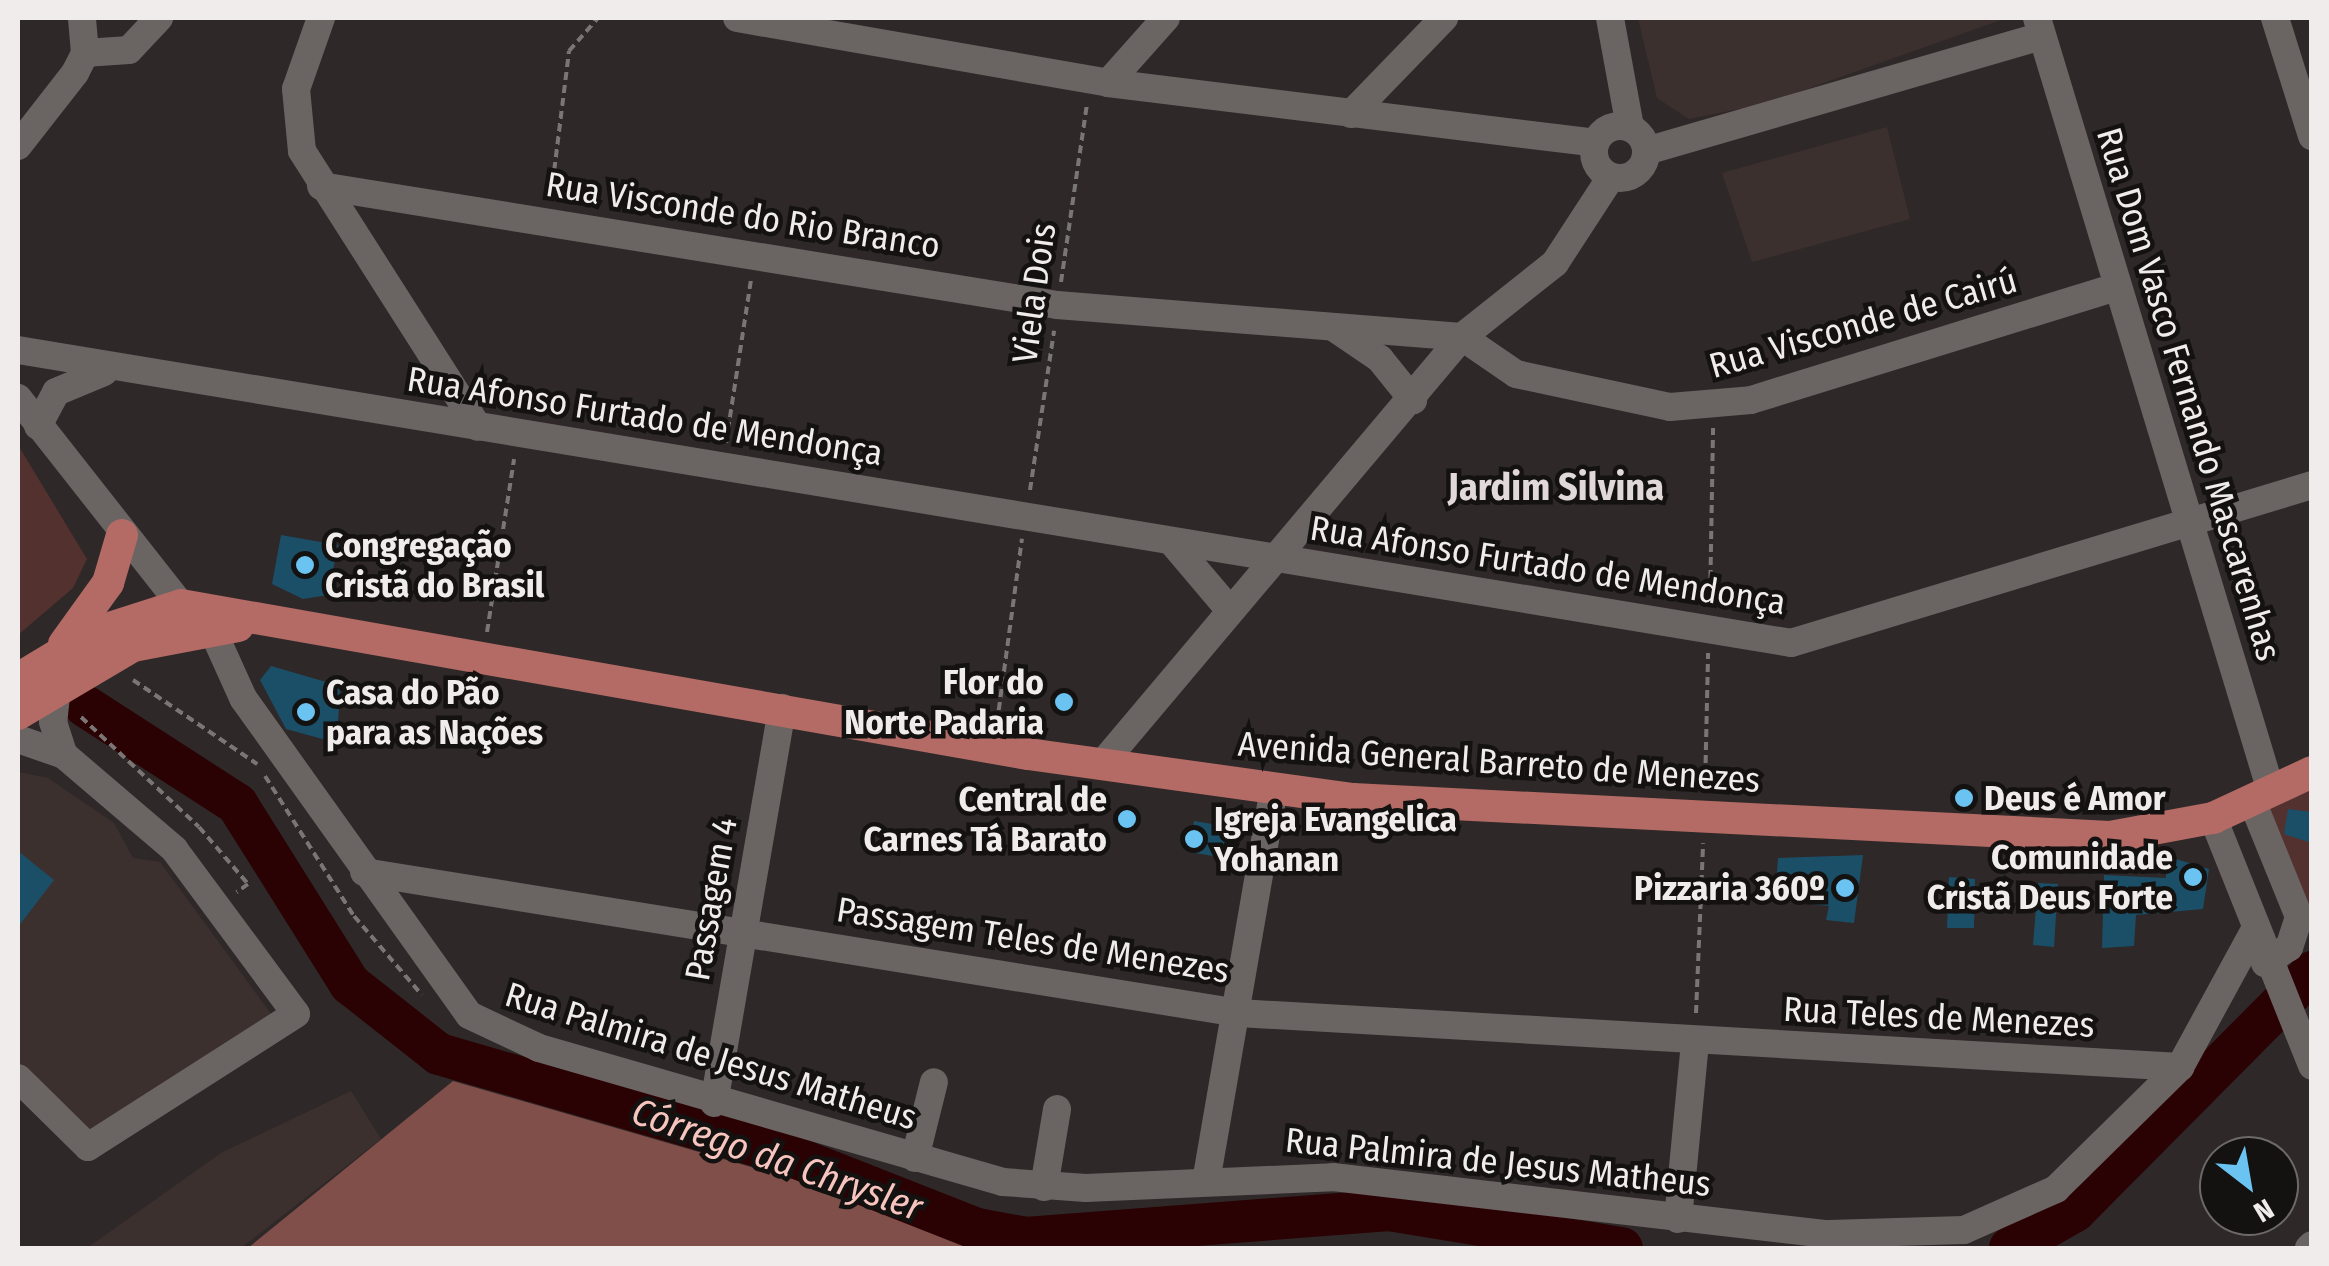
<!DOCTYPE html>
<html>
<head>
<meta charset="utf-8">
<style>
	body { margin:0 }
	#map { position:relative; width:2329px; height:1266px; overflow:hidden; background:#2e2828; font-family:"Fira Sans Condensed",sans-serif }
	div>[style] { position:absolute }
	.built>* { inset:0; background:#3c302e }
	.green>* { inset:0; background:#53312e }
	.forest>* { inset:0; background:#814f4a }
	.river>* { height:42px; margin:-21px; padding:0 21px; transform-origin:21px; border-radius:21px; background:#2b0203 }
	.building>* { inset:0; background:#1b4f68 }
	.path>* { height:4px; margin-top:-2px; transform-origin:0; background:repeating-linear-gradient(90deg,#7b7676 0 8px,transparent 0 13px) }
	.minor>* { height:28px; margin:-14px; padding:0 14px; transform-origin:14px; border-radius:14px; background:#6a6463 }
	.minor>.ring { margin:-14px; padding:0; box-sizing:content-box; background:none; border:28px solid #6a6463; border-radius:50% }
	.major>* { height:32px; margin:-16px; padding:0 16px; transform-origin:16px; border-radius:16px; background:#b46b65 }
	.dots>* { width:28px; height:28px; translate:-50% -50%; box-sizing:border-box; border:5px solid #141211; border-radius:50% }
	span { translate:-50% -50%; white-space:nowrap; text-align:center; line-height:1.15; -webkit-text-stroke:9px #141211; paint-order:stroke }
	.street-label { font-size:35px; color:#efeceb }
	.poi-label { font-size:35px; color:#efeceb; font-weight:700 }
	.left { translate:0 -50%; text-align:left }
	.right { translate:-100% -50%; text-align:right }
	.neighbourhood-label { font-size:38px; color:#e0d9d8; font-weight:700 }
	.water-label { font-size:38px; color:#f7c4be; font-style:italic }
	.frame { position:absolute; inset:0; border:20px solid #efeceb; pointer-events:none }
	.north { position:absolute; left:2199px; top:1136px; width:100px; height:100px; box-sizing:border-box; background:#141211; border:2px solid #6c6968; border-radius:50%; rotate:149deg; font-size:28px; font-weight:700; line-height:40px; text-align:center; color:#efeceb }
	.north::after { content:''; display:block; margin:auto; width:35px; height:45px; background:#6ac3f1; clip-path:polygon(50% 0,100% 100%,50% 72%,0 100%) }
</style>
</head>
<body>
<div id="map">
	<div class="built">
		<div style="clip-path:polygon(1638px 18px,2001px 18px,2001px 20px,1765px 104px,1689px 119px,1657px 98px)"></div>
		<div style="clip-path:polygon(1887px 127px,1910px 219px,1752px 262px,1722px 173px)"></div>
		<div style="clip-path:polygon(18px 772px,48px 778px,114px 823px,133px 858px,160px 862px,274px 1018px,88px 1140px,18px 1068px)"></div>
		<div style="clip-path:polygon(351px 1091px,381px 1139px,241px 1248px,87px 1248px,221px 1153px)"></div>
	</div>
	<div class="green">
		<div style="clip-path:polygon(18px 445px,87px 559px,73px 588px,18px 635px)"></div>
		<div style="clip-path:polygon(2311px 781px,2312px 923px,2308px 925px,2264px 806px)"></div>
	</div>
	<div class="forest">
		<div style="clip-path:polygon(453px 1081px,1032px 1248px,248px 1248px)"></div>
	</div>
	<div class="river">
		<div style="left:85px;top:706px;width:181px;rotate:32.8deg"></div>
		<div style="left:237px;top:804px;width:213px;rotate:57.9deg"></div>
		<div style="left:350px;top:984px;width:113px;rotate:38.2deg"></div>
		<div style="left:439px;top:1054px;width:364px;rotate:16.1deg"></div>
		<div style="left:789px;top:1155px;width:202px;rotate:21.5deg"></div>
		<div style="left:977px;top:1229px;width:50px;rotate:10.4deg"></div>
		<div style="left:1026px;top:1238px;width:364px;rotate:-4.4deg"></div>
		<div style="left:1389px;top:1210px;width:236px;rotate:9.3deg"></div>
		<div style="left:2010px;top:1248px;width:75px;rotate:-29.6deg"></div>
		<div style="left:2075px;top:1211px;width:337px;rotate:-45.2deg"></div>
	</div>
	<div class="building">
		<div style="clip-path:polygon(281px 535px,338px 545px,328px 595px,303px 599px,272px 584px)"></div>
		<div style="clip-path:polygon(271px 666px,340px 686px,337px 743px,286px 729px,260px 680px)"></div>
		<div style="clip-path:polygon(2288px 809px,2312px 812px,2312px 843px,2284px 834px)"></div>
		<div style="clip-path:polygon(1194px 821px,1230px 827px,1225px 858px,1189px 852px)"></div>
		<div style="clip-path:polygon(18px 851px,54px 880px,18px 927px)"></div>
		<div style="clip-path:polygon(1863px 855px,1854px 923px,1826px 920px,1829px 906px,1775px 900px,1778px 858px)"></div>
		<div style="clip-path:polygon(2166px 856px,2209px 869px,2203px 909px,2136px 915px,2134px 946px,2102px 948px,2104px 875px,2166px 878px)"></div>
		<div style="clip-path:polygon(1949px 877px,1975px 879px,1974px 928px,1947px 928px)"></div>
		<div style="clip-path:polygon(2038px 883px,2058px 884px,2054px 947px,2033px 945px)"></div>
	</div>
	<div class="path">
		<div style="left:551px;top:196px;width:146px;rotate:-82.9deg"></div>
		<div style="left:569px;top:51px;width:44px;rotate:-48.7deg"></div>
		<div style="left:1061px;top:282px;width:180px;rotate:-81.7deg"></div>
		<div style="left:726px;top:443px;width:165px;rotate:-81.3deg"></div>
		<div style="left:1030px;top:490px;width:161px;rotate:-81.4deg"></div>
		<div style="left:1710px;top:604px;width:176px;rotate:-89deg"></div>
		<div style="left:487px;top:632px;width:175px;rotate:-81.1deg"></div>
		<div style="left:133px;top:680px;width:150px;rotate:34.1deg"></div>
		<div style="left:81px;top:717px;width:161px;rotate:43deg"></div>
		<div style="left:199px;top:827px;width:75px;rotate:49.3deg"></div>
		<div style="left:248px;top:884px;width:14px;rotate:144deg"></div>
		<div style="left:997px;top:723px;width:186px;rotate:-82.3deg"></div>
		<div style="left:265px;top:776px;width:166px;rotate:57.6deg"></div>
		<div style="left:354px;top:916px;width:104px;rotate:49.3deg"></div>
		<div style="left:1705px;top:789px;width:136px;rotate:-88.7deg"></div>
		<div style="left:1696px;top:1013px;width:170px;rotate:-87.6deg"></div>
	</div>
	<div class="minor">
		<div style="left:321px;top:18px;width:75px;rotate:109.4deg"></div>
		<div style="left:296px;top:89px;width:62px;rotate:84.5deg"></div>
		<div style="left:302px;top:151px;width:327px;rotate:57.5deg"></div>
		<div style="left:737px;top:18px;width:377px;rotate:9.9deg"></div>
		<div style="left:1108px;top:83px;width:490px;rotate:7deg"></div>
		<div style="left:1610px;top:18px;width:111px;rotate:79.6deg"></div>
		<div style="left:2037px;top:18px;width:808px;rotate:73.16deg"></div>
		<div style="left:2275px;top:18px;width:124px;rotate:72.6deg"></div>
		<div style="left:85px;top:53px;width:44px;rotate:-3.9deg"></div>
		<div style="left:129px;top:50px;width:44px;rotate:-46.8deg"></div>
		<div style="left:1108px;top:83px;width:87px;rotate:-48.3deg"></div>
		<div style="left:1351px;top:114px;width:134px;rotate:-45.9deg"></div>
		<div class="ring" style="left:1594px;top:126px;width:24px;height:24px"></div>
		<div style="left:18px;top:146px;width:93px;rotate:-52deg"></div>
		<div style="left:75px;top:73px;width:22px;rotate:-63deg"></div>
		<div style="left:85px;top:53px;width:35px;rotate:-95deg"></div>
		<div style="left:1646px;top:151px;width:412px;rotate:-16.2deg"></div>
		<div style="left:321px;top:186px;width:746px;rotate:9.18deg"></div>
		<div style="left:1057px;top:305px;width:406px;rotate:4.5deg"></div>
		<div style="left:1462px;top:337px;width:65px;rotate:34.4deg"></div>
		<div style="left:1516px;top:374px;width:157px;rotate:12.1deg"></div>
		<div style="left:1670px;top:407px;width:81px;rotate:-4.9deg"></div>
		<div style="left:1751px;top:400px;width:382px;rotate:-17.2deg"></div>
		<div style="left:1333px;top:327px;width:57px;rotate:34.2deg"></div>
		<div style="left:1380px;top:359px;width:53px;rotate:51.2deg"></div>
		<div style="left:18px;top:350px;width:1797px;rotate:9.38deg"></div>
		<div style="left:1791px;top:643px;width:544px;rotate:-16.87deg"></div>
		<div style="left:18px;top:398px;width:263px;rotate:51.8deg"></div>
		<div style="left:181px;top:605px;width:37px;rotate:36deg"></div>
		<div style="left:211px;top:627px;width:78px;rotate:65.7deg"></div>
		<div style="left:243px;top:698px;width:389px;rotate:54.5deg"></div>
		<div style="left:469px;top:1015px;width:77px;rotate:25.2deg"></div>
		<div style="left:539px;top:1048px;width:483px;rotate:16.1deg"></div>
		<div style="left:1003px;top:1182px;width:83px;rotate:4.1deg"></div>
		<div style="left:1086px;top:1188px;width:247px;rotate:-2.5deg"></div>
		<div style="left:1333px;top:1177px;width:499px;rotate:6.6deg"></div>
		<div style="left:1829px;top:1234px;width:135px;rotate:-1.7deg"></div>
		<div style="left:1964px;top:1230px;width:101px;rotate:-24deg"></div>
		<div style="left:2056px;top:1189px;width:174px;rotate:-44.5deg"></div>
		<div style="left:2180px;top:1067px;width:153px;rotate:-61.4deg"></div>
		<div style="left:38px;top:426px;width:38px;rotate:-62deg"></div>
		<div style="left:56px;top:392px;width:52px;rotate:-22.6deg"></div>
		<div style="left:1172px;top:542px;width:87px;rotate:49.7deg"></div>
		<div style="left:57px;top:686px;width:36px;rotate:96deg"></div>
		<div style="left:53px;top:722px;width:35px;rotate:72deg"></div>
		<div style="left:18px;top:739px;width:49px;rotate:19.2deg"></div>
		<div style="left:64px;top:755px;width:145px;rotate:40.5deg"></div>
		<div style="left:174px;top:849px;width:205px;rotate:53.5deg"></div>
		<div style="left:296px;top:1014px;width:247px;rotate:147.4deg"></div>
		<div style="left:88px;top:1147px;width:98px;rotate:-135.4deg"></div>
		<div style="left:1102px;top:764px;width:559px;rotate:-49.87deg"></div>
		<div style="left:1462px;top:337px;width:119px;rotate:-38.5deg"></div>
		<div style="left:1555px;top:263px;width:103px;rotate:-56.9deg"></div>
		<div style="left:2252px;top:801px;width:125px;rotate:67.9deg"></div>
		<div style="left:2299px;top:917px;width:32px;rotate:108deg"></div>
		<div style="left:2289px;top:947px;width:29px;rotate:146deg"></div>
		<div style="left:2213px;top:818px;width:267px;rotate:68.2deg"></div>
		<div style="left:364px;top:872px;width:885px;rotate:9.16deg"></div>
		<div style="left:1238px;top:1013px;width:944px;rotate:3.28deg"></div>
		<div style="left:714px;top:1103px;width:401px;rotate:-80.2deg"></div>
		<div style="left:915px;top:1158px;width:78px;rotate:-76deg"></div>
		<div style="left:1207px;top:1176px;width:390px;rotate:-80.2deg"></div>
		<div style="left:1044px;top:1187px;width:79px;rotate:-80.5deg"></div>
		<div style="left:1678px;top:1219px;width:178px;rotate:-84.5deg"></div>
		<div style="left:2309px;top:1248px;width:4px;rotate:-45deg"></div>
	</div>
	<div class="major">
		<div style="left:64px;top:644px;width:75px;rotate:-54.2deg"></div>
		<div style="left:108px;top:583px;width:50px;rotate:-73.7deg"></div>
		<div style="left:18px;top:679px;width:89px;rotate:-31.2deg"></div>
		<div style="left:94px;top:633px;width:91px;rotate:-17.8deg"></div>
		<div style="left:181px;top:605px;width:860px;rotate:9.98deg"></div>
		<div style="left:1028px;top:754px;width:328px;rotate:7.9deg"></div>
		<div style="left:1353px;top:799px;width:758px;rotate:2.87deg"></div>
		<div style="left:2110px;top:837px;width:105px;rotate:-10.5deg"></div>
		<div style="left:2213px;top:818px;width:109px;rotate:-24.9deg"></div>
		<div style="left:18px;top:714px;width:134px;rotate:-30.6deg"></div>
		<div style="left:133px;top:646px;width:107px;rotate:-10.8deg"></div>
	</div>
	<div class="dots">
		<div style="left:305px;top:565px;background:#6ac3f1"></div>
		<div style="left:1064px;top:702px;background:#6ac3f1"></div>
		<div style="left:306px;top:712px;background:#6ac3f1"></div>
		<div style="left:1964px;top:798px;background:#6ac3f1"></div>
		<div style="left:1127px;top:819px;background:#6ac3f1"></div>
		<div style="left:1194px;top:839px;background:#6ac3f1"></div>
		<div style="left:2193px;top:877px;background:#6ac3f1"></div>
		<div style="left:1845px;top:888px;background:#6ac3f1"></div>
	</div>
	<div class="street-label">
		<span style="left:743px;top:215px;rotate:9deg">Rua Visconde do Rio Branco</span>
		<span style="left:1034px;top:293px;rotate:-82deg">Viela Dois</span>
		<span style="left:1863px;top:323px;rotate:-16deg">Rua Visconde de Cairú</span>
		<span style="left:2189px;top:394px;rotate:73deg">Rua Dom Vasco Fernando Mascarenhas</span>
		<span style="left:645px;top:416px;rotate:9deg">Rua Afonso Furtado de Mendonça</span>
		<span style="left:1548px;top:565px;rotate:9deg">Rua Afonso Furtado de Mendonça</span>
		<span style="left:1499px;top:762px;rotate:4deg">Avenida General Barreto de Menezes</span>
		<span style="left:711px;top:899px;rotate:-80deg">Passagem 4</span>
		<span style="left:1033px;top:940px;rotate:9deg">Passagem Teles de Menezes</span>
		<span style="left:1939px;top:1017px;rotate:3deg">Rua Teles de Menezes</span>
		<span style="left:711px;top:1056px;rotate:17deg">Rua Palmira de Jesus Matheus</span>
		<span style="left:1498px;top:1162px;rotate:6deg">Rua Palmira de Jesus Matheus</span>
	</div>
	<div class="poi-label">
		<span class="left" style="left:325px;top:565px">Congregação<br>Cristã do Brasil</span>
		<span class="right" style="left:1044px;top:702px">Flor do<br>Norte Padaria</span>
		<span class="left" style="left:326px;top:712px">Casa do Pão<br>para as Nações</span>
		<span class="left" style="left:1984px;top:798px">Deus é Amor</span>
		<span class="right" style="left:1107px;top:819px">Central de<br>Carnes Tá Barato</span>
		<span class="left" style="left:1214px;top:839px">Igreja Evangelica<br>Yohanan</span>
		<span class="right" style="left:2173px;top:877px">Comunidade<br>Cristã Deus Forte</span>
		<span class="right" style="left:1825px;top:888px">Pizzaria 360º</span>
	</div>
	<div class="neighbourhood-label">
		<span style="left:1556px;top:488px">Jardim Silvina</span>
	</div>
	<div class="water-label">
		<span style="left:777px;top:1160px;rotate:19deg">Córrego da Chrysler</span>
	</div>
	<div class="frame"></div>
	<div class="north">N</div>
</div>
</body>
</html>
